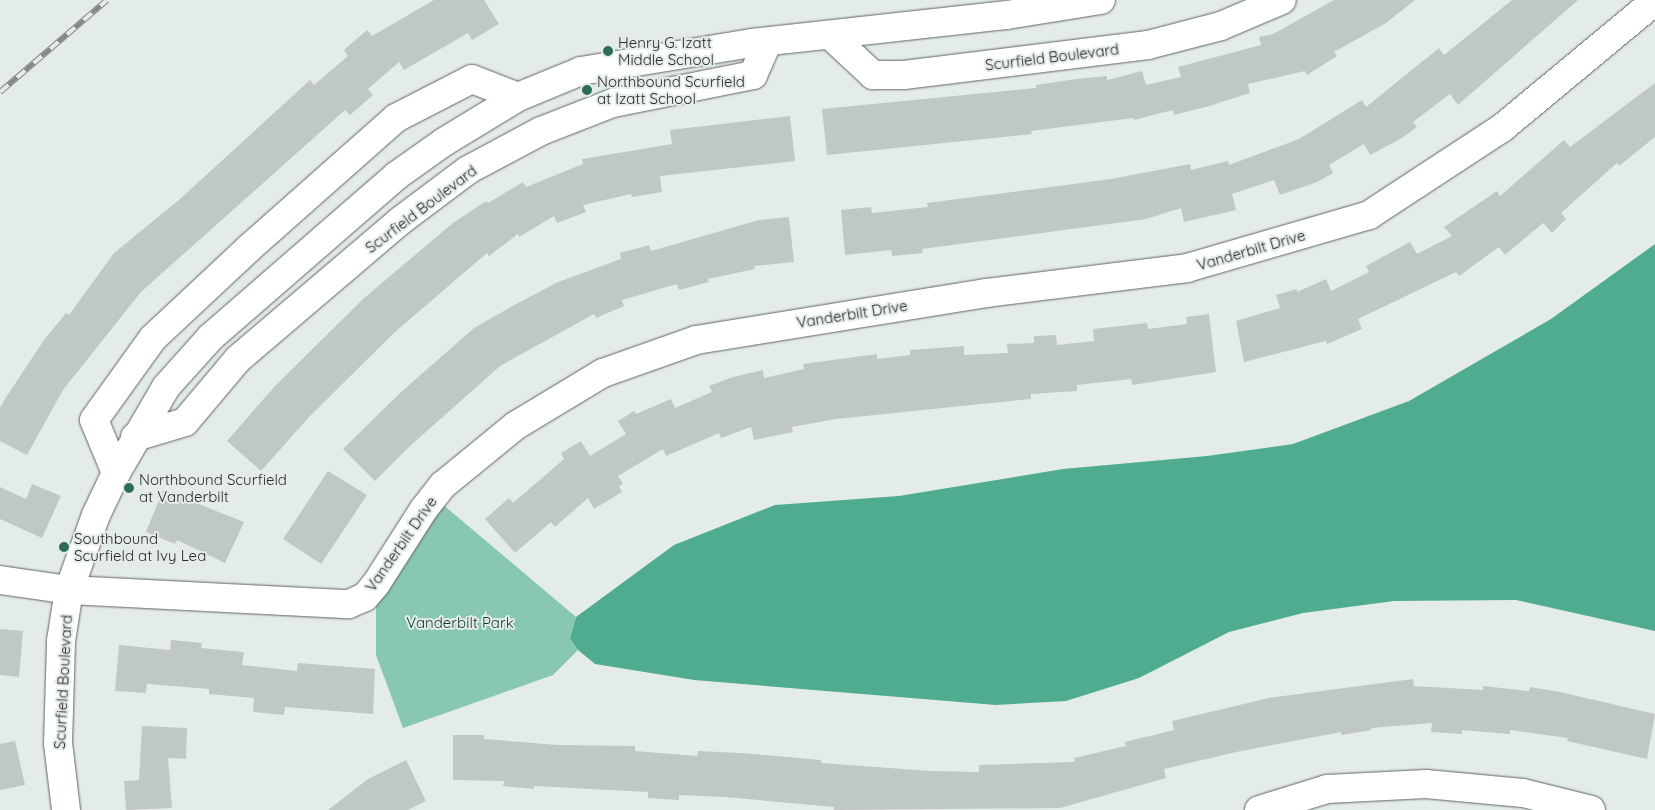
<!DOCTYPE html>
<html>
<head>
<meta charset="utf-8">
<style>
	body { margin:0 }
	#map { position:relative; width:1655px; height:810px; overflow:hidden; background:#e4ece8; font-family:Quicksand,sans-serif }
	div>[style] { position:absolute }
	.green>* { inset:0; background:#88c7b1 }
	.water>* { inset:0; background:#4fac90 }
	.building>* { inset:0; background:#c0c8c5 }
	.roads { filter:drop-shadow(0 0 1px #5e6562) drop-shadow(0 0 1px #5e6562) }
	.minor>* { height:28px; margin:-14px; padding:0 14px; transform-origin:14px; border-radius:14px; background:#fff }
	.rail>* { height:5.5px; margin-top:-2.75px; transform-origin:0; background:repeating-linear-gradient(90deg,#e4ece8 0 11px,#848986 0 22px); box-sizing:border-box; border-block:1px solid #848986 }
	.dots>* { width:14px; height:14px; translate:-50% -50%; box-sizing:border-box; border:2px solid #e4ece8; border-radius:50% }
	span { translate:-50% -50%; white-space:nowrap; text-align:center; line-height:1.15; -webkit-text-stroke:4px #e4ece8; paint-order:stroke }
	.poi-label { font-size:15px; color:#292b2a }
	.left { translate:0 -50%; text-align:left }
	.street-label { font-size:15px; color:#292b2a }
	.park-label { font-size:15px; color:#0c372b }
</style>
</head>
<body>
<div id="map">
	<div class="green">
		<div style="clip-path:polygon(441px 503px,576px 617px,570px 637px,578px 650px,553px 675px,403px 728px,376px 655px,376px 605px)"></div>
	</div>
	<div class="water">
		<div style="clip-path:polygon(1655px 244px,1655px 631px,1516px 600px,1394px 601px,1303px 613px,1229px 632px,1139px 678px,1066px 701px,996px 705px,694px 680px,595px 664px,578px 650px,570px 638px,576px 617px,674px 545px,775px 505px,899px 496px,1063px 469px,1207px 456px,1293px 444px,1409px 401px,1551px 319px)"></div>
	</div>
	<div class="building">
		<div style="clip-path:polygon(434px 0,484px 0,499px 24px,472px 40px,468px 33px,404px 70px,399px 62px,368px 89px,373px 95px,350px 115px,345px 110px,141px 292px,63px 390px,27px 455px,0 441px,0 408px,5px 399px,44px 340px,66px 313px,69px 315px,114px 253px,180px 199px,310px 80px,314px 85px,348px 56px,344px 50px,367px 30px,372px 36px)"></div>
		<div style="clip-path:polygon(1334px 0,1415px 0,1386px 23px,1334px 52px,1337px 56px,1307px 75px,1305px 71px,1248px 84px,1250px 93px,1206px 107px,1174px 115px,1173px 110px,1134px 120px,1133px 118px,1031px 131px,1032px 134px,827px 155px,822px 109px,1036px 88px,1036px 85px,1076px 79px,1107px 76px,1107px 80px,1142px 71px,1146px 85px,1181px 77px,1178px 67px,1261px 45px,1259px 37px,1273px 34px)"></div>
		<div style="clip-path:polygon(1512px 0,1578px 0,1458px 105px,1450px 94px,1413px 122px,1417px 127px,1402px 138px,1370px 155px,1364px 144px,1329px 165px,1333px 173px,1317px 182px,1280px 195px,1274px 180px,1232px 194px,1236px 210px,1184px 222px,1181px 208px,1146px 219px,922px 249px,923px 253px,892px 256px,891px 250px,845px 255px,841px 210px,871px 207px,872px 213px,928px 207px,927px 203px,1111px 179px,1190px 164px,1191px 170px,1228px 161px,1229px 165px,1299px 139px,1362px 100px,1366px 107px,1439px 48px,1444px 55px)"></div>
		<div style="clip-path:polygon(1655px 83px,1655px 137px,1619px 166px,1617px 163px,1561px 213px,1566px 219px,1552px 233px,1543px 223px,1505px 255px,1499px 247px,1459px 276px,1456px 272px,1358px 319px,1362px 329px,1327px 344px,1326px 341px,1244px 362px,1236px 321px,1280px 308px,1276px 295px,1297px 289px,1297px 292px,1326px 279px,1331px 291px,1369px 272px,1366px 266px,1410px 242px,1417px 254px,1452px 236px,1444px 227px,1497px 191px,1500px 196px,1564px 140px,1570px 147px)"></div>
		<div style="clip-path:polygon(790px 116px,795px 161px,660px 176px,662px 192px,632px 197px,631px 194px,583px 205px,586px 212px,557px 223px,554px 216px,519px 237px,518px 234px,489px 256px,487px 253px,395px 332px,310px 416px,261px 471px,227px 441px,275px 386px,363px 299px,453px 223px,486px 201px,488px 203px,523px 182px,526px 187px,583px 164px,582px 159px,672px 144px,670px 130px)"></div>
		<div style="clip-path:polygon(789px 217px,794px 262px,754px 266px,755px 269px,708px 279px,709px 282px,679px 290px,677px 284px,622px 300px,624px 306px,596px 318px,594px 314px,500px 366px,410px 446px,375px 481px,343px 449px,400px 393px,474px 328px,518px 303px,558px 282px,621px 259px,620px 253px,649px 245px,651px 251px,759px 220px)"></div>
		<div style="clip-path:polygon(1209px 314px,1216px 372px,1132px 385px,1131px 379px,1077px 385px,1077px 391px,1031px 394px,1031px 399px,836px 419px,792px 427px,793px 432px,754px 440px,751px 427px,721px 438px,719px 433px,666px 456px,663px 449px,618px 476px,623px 484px,619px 486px,622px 492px,594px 509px,588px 498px,555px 527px,551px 522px,515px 553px,485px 519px,509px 498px,513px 503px,564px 459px,561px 453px,581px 441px,590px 456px,626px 434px,618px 421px,634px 411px,636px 414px,671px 399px,675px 408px,712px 392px,709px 386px,733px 377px,763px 370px,764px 378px,804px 369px,803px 364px,877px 354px,877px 359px,910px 355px,910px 350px,964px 346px,964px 355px,1008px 353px,1007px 344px,1034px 343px,1034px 336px,1056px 335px,1057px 345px,1094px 341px,1093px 329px,1147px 323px,1148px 329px,1187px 324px,1186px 317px)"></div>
		<div style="clip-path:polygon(328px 471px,367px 495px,321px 564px,283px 539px)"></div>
		<div style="clip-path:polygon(32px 484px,61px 496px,42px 538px,0 519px,0 487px,26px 499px)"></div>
		<div style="clip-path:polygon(163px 490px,244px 522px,225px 563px,177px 540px,175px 544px,146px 532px)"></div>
		<div style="clip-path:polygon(0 629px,23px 631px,19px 677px,0 675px)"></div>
		<div style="clip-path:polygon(171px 640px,202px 643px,201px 648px,244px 652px,242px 665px,297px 671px,298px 663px,375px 669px,373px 714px,285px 707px,284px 715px,253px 712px,254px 698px,209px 694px,209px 689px,147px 684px,146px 693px,115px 691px,119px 645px,170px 650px)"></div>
		<div style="clip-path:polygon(1413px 679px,1414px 686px,1483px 690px,1483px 686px,1529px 691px,1530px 687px,1560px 692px,1655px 714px,1647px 759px,1567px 741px,1568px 738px,1510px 730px,1510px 734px,1462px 730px,1462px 734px,1431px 732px,1432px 723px,1371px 728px,1372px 730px,1341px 735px,1341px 732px,1236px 752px,1164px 769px,1166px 778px,1060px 808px,834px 810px,834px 807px,725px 797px,679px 795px,679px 800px,648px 798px,648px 792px,534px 786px,534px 789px,503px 786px,504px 781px,453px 780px,453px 735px,484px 735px,484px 739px,558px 745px,635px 746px,635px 751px,697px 756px,698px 751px,741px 753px,821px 760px,821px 763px,931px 771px,979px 772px,979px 765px,1075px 762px,1074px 758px,1126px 746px,1125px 742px,1174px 730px,1172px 721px,1269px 698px)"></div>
		<div style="clip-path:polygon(142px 726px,187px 728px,186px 759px,168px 758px,172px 808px,126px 810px,124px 781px,139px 780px)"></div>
		<div style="clip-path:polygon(15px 741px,25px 785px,0 790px,0 744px)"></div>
		<div style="clip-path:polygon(406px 760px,426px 801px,408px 810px,328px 810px,368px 779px)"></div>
	</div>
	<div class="roads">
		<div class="minor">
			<div style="left:830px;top:35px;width:59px;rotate:42.9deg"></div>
			<div style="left:873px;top:75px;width:31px"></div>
			<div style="left:904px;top:75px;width:246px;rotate:-7deg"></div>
			<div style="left:1148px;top:45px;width:75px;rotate:-14.6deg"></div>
			<div style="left:1221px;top:26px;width:66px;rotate:-23.1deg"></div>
			<div style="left:135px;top:437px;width:52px;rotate:-16.7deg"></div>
			<div style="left:185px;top:422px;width:82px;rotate:-49.9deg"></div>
			<div style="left:238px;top:359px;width:213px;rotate:-40.4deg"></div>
			<div style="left:400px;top:221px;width:85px;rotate:-36.9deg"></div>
			<div style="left:468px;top:170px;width:83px;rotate:-28.1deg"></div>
			<div style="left:541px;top:131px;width:77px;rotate:-21.3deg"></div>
			<div style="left:613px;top:103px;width:143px;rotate:-11.3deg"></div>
			<div style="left:753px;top:75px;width:36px;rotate:-66deg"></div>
			<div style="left:116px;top:473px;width:57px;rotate:-112.5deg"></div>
			<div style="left:94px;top:420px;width:101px;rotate:-54.3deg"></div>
			<div style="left:153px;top:338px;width:130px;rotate:-43.1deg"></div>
			<div style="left:248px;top:249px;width:198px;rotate:-41.5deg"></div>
			<div style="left:396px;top:118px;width:85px;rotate:-27.2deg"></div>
			<div style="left:472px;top:79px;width:49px;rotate:21.4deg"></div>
			<div style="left:0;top:580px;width:70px;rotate:8.2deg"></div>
			<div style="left:69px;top:590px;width:280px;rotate:2.9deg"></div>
			<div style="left:349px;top:604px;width:17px;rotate:-24deg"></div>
			<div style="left:365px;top:597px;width:17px;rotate:-50deg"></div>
			<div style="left:376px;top:584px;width:89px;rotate:-57.4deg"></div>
			<div style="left:424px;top:509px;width:31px;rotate:-52deg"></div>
			<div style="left:443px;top:485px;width:93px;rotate:-39.3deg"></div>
			<div style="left:515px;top:426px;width:103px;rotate:-31.1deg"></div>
			<div style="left:603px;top:373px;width:99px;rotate:-19.5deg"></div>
			<div style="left:696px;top:340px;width:295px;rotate:-9.2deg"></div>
			<div style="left:987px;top:293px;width:202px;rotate:-7.1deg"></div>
			<div style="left:1187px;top:268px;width:190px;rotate:-16.2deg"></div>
			<div style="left:1369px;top:215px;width:159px;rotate:-33.2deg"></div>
			<div style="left:1502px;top:128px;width:199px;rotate:-39.7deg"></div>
			<div style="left:66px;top:810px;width:67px;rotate:-96.8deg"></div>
			<div style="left:58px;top:743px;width:102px;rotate:-88.3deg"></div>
			<div style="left:61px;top:641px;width:52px;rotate:-81.1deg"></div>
			<div style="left:69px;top:590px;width:80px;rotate:-70.2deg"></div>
			<div style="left:96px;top:515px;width:47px;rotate:-64.5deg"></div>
			<div style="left:116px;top:473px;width:99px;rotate:-59.8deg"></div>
			<div style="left:166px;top:387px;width:67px;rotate:-48deg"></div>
			<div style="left:211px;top:337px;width:245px;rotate:-41deg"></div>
			<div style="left:396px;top:176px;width:59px;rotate:-35.3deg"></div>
			<div style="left:444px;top:142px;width:87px;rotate:-31.3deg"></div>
			<div style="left:518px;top:97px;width:68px;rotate:-22.4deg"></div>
			<div style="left:581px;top:71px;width:173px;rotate:-9.3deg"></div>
			<div style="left:752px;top:43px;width:257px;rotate:-6.3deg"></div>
			<div style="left:1007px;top:15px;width:95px;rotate:-9.1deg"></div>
			<div style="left:1259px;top:810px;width:71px;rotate:-17.2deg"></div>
			<div style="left:1327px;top:789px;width:99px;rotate:-2.9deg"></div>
			<div style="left:1426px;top:784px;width:97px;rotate:5.3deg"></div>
			<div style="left:1523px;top:793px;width:70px;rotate:14deg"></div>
		</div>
	</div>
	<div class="rail">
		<div style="left:0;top:92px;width:141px;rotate:-40.7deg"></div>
	</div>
	<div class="dots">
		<div style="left:608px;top:51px;background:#2d6c59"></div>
		<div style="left:587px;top:90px;background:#2d6c59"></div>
		<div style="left:129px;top:488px;background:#2d6c59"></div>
		<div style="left:64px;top:547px;background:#2d6c59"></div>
	</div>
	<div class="poi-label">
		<span class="left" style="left:618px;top:51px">Henry G. Izatt<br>Middle School</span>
		<span class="left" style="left:597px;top:90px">Northbound Scurfield<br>at Izatt School</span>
		<span class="left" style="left:139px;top:488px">Northbound Scurfield<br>at Vanderbilt</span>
		<span class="left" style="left:74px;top:547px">Southbound<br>Scurfield at Ivy Lea</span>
	</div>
	<div class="street-label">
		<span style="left:1052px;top:57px;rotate:-7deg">Scurfield Boulevard</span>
		<span style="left:421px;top:209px;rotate:-37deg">Scurfield Boulevard</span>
		<span style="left:1251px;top:250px;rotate:-16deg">Vanderbilt Drive</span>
		<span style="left:852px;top:314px;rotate:-9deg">Vanderbilt Drive</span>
		<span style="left:401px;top:544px;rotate:-55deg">Vanderbilt Drive</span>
		<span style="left:63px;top:682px;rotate:-87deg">Scurfield Boulevard</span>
	</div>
	<div class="park-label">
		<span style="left:460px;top:623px">Vanderbilt Park</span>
	</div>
</div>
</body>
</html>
